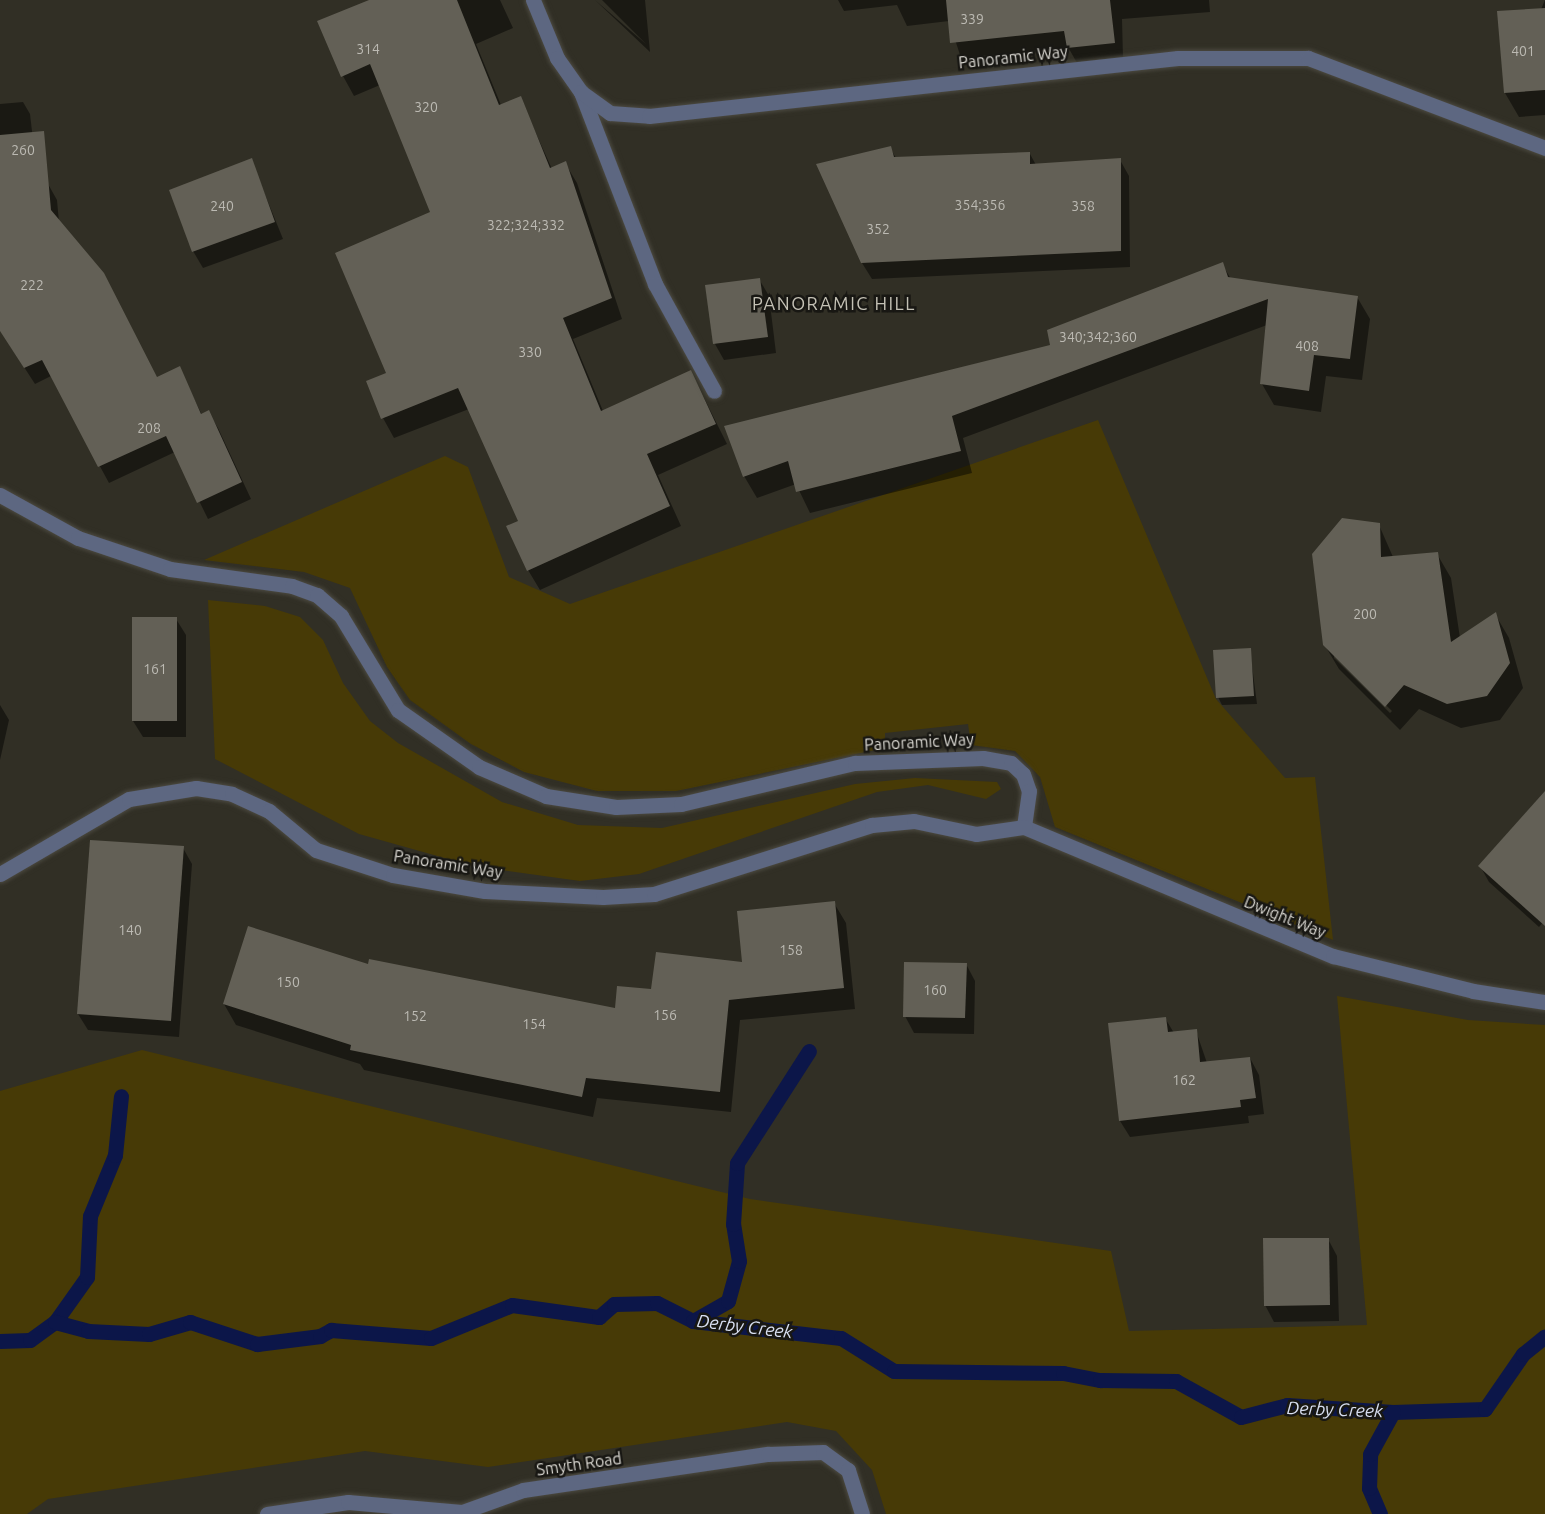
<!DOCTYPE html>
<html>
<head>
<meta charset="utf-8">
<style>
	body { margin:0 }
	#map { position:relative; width:1545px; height:1514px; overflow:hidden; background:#312f25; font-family:Ubuntu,sans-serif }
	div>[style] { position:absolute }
	.green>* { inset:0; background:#473a06 }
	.shadow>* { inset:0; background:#0007 }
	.stream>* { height:15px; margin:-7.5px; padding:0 7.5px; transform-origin:7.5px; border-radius:7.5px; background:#0c1649 }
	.building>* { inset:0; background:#636056 }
	.roads { filter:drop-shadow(0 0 2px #4c4a41) drop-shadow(0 0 2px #4c4a41) }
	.lane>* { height:15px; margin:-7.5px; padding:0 7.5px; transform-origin:7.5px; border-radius:7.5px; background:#5d6781 }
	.street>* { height:15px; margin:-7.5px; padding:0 7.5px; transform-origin:7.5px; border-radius:7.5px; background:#5d6781 }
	span { translate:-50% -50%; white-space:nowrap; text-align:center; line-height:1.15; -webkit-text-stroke:5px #181713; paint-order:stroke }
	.number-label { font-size:14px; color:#bcbab3 }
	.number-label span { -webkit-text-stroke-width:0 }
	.street-label { font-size:16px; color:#dad8d2 }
	.neighbourhood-label { font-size:18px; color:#c4c1b5; letter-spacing:1.5px }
	.water-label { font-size:18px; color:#d7def0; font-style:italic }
</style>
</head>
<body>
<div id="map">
	<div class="green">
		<div style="clip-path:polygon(1098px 420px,1216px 699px,1285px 778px,1315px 777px,1333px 940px,1055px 827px,1040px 777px,1015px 751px,971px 745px,968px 724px,885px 733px,885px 748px,676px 791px,597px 791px,524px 772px,471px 744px,410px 700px,387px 667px,350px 588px,304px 572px,204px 560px,445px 456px,468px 467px,509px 577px,570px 604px)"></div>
		<div style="clip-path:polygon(208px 600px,265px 606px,300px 617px,323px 640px,343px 683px,370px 721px,398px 743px,502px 802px,578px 825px,662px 828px,855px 784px,915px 778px,997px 782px,1001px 789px,986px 799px,928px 785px,877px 792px,639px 874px,580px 881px,473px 866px,359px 834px,215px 759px)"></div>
		<div style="clip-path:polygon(1337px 996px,1468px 1020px,1545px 1025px,1545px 1514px,886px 1514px,872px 1470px,836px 1431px,787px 1422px,488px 1467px,365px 1451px,48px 1499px,27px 1514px,0 1514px,0 1091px,142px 1050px,750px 1199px,1111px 1251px,1129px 1331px,1367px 1325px)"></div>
	</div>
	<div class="shadow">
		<div style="clip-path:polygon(373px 0,500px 0,513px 28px,476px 44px,501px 105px,520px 98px,552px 169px,565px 163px,577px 183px,622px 319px,573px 339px,603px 411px,691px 372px,727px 444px,658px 475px,681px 526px,540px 590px,528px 570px,520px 522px,469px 409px,394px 438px,383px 418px,388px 374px,432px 213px,380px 85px,354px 96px,343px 76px)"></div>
		<div style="clip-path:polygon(595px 0,646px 44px,602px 0,645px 0,650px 52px)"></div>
		<div style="clip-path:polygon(838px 0,1209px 0,1210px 12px,1122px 19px,1123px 58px,1077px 63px,1068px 47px,961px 58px,949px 21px,907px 26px,897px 5px,844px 11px)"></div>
		<div style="clip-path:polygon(1545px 0,1545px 115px,1519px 117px,1505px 93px)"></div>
		<div style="clip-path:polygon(23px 102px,30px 114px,37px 174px,0 179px,0 104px)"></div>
		<div style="clip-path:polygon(890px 148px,896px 158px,1030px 154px,1036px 165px,1120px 160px,1129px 176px,1130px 267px,872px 279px,862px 263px)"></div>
		<div style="clip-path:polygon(251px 160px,283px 239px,203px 268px,193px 251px)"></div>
		<div style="clip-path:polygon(48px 184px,57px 200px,59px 222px,157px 378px,179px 368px,202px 415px,208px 412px,218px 428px,251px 499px,208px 519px,175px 452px,109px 483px,51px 376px,35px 384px,0 330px,0 219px)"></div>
		<div style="clip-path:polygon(1222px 264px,1231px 279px,1357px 297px,1370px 319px,1362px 380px,1326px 376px,1321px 412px,1274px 405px,1262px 384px,1267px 325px,963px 438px,972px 473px,810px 513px,796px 484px,757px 498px,744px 476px,1051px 347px)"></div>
		<div style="clip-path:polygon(759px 279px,769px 296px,776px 353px,724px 360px,715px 344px)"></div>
		<div style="clip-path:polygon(evenodd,1379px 525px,1393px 557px,1437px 554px,1451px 578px,1460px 638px,1495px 614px,1509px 638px,1523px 688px,1500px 720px,1461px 728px,1419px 709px,1400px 730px,1339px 669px,1324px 644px,1379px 525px,1334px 654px,1392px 711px,1390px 713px,1334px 658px,1334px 654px)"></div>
		<div style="clip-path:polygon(176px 619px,186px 635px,186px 737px,143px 737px,133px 721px)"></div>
		<div style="clip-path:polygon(1250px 650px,1257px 704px,1222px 705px,1218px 697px)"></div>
		<div style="clip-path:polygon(0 705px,9px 720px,0 760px)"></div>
		<div style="clip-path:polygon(1545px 805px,1545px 920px,1539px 927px,1489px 882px,1480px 866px)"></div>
		<div style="clip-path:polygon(183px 848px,192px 864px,179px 1037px,88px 1030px,78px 1014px)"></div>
		<div style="clip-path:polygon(834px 903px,846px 923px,855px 1009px,740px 1020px,731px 1112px,597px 1098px,593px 1117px,364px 1070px,360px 1064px,236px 1025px,224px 1004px,370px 966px,616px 1010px,653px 991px,744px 963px)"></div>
		<div style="clip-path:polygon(966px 964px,975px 981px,974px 1034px,914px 1033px,905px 1016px)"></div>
		<div style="clip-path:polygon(1165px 1018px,1174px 1033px,1196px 1031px,1207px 1063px,1250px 1058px,1259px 1075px,1264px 1114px,1248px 1116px,1249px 1123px,1130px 1137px,1120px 1121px)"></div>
		<div style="clip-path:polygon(1328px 1239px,1337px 1256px,1339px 1321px,1274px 1322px,1265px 1305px)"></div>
	</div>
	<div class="stream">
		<div style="left:693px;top:1321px;width:40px;rotate:-29.7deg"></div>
		<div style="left:728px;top:1301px;width:41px;rotate:-74.6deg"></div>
		<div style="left:739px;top:1261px;width:37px;rotate:-99deg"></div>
		<div style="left:733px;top:1224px;width:61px;rotate:-86.2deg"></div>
		<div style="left:737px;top:1163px;width:133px;rotate:-57.3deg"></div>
		<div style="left:55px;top:1322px;width:55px;rotate:-54.6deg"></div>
		<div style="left:87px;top:1277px;width:61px;rotate:-87.2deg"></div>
		<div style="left:90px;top:1216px;width:66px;rotate:-67.7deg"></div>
		<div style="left:115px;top:1155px;width:59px;rotate:-84.2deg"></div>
		<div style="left:0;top:1341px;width:30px;rotate:-2deg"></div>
		<div style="left:30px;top:1340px;width:31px;rotate:-36deg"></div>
		<div style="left:55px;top:1322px;width:34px;rotate:15deg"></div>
		<div style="left:88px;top:1331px;width:61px;rotate:2.8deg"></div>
		<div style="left:149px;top:1334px;width:43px;rotate:-16.3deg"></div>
		<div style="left:190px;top:1322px;width:71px;rotate:18.2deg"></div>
		<div style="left:257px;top:1344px;width:64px;rotate:-7.2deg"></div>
		<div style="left:320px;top:1336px;width:13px;rotate:-29deg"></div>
		<div style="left:331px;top:1330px;width:100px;rotate:4.6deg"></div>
		<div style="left:431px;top:1338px;width:87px;rotate:-22.2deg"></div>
		<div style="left:512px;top:1305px;width:88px;rotate:7.9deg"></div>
		<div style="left:599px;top:1317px;width:20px;rotate:-41deg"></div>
		<div style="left:614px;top:1304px;width:43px;rotate:-1.3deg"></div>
		<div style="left:657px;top:1303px;width:40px;rotate:26.6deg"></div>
		<div style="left:693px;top:1321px;width:149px;rotate:6.6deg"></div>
		<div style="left:841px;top:1338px;width:62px;rotate:31.9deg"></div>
		<div style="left:894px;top:1371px;width:169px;rotate:0.7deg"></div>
		<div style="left:1063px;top:1373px;width:38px;rotate:11deg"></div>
		<div style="left:1100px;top:1380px;width:76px;rotate:0.8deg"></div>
		<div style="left:1176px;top:1381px;width:74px;rotate:29deg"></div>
		<div style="left:1241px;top:1417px;width:48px;rotate:-14.6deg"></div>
		<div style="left:1287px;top:1405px;width:106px;rotate:3.8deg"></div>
		<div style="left:1393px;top:1412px;width:92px;rotate:-1.9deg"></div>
		<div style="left:1485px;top:1409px;width:67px;rotate:-55.4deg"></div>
		<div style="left:1523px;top:1354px;width:28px;rotate:-39deg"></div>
		<div style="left:1380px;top:1514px;width:28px;rotate:-113deg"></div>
		<div style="left:1369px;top:1488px;width:34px;rotate:-88deg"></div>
		<div style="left:1370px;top:1454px;width:48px;rotate:-61.3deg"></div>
	</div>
	<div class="building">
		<div style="clip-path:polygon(369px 0,457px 0,499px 105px,521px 96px,550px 168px,566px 161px,612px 298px,563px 318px,601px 411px,691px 370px,716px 424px,647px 454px,670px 506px,527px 571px,506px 526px,518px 521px,458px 388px,381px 419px,366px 381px,386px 373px,335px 253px,430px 212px,370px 64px,341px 77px,317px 21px)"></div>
		<div style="clip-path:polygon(946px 0,1110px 0,1115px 43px,1067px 48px,1064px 31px,950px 43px)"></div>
		<div style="clip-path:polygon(1545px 8px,1545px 90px,1504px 93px,1497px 11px)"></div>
		<div style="clip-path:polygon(44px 131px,51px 210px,104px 273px,157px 377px,180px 366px,201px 414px,209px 410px,242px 482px,197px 503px,166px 436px,98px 467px,42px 360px,24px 368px,0 331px,0 135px)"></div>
		<div style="clip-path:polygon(891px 146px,894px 157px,1030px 152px,1030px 164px,1121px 158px,1121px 251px,861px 263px,816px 164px)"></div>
		<div style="clip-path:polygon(252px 158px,275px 222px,192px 252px,169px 190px)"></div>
		<div style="clip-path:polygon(1223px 262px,1228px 277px,1358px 296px,1350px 359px,1314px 355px,1309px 391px,1260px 384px,1268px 299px,952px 416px,961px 451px,796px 492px,788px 461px,743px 477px,724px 426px,1050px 345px,1047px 330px)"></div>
		<div style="clip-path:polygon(760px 278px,768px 337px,713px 344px,705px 285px)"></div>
		<div style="clip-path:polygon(1342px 518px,1380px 523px,1381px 557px,1438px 552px,1451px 642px,1496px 612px,1510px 663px,1487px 696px,1447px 704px,1404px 685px,1385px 707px,1323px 645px,1312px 554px)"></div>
		<div style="clip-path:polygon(132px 617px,177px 617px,177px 721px,132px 721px)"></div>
		<div style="clip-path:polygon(1251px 648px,1254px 696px,1216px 698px,1213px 650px)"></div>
		<div style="clip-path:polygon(1545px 791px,1545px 926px,1478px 866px)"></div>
		<div style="clip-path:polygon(90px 840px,184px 846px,171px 1021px,77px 1014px)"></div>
		<div style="clip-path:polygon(835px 901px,844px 988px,729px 1000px,720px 1092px,586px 1078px,582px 1097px,350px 1050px,351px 1045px,223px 1004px,248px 926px,368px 964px,369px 959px,615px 1008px,617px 986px,651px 989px,656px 952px,742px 962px,737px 911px)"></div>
		<div style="clip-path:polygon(904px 962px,967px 963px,965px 1018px,903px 1017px)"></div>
		<div style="clip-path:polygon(1166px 1017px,1168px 1032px,1197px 1029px,1200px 1062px,1250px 1057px,1256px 1098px,1240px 1100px,1241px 1107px,1119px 1121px,1108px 1023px)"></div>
		<div style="clip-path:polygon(1263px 1238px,1329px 1238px,1330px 1305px,1264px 1306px)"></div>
	</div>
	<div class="roads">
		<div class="lane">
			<div style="left:581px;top:92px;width:206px;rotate:68.9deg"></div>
			<div style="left:655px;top:284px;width:122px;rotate:61.1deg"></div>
			<div style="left:267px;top:1514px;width:82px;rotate:-8.4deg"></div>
			<div style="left:348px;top:1502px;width:114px;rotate:5deg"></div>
			<div style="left:462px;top:1512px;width:65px;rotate:-19.8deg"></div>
			<div style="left:523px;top:1490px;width:248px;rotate:-8.4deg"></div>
			<div style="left:768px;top:1454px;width:55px;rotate:-2.1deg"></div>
			<div style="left:823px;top:1452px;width:31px;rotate:36deg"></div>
			<div style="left:848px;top:1470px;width:46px;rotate:72.3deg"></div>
		</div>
		<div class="street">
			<div style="left:533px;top:0;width:63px;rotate:67.5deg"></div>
			<div style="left:557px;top:58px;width:42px;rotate:54.8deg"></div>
			<div style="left:581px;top:92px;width:36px;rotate:36deg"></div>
			<div style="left:610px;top:113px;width:39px;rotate:4deg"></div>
			<div style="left:649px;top:116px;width:532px;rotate:-6.26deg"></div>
			<div style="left:1178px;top:58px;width:130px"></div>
			<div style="left:1308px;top:58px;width:254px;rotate:20.8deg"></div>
			<div style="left:0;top:495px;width:89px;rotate:28.9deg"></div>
			<div style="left:78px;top:538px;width:97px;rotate:18.6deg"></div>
			<div style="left:170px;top:569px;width:123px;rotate:7.9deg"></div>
			<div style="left:292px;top:586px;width:27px;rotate:20deg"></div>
			<div style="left:317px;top:595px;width:32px;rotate:41deg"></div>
			<div style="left:341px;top:616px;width:110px;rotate:58.8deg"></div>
			<div style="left:398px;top:710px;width:99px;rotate:35.1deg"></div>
			<div style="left:479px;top:767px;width:73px;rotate:23.4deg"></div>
			<div style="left:546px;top:796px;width:71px;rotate:8.9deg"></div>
			<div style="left:616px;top:807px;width:65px;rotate:-2.6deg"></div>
			<div style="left:681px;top:804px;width:179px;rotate:-13.3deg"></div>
			<div style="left:855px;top:763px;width:128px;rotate:-2.2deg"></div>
			<div style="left:983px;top:758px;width:28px;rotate:10deg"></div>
			<div style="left:1011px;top:763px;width:16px;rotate:43deg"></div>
			<div style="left:1023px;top:774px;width:18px;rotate:71deg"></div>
			<div style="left:1029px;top:791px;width:36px;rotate:98deg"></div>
			<div style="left:1024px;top:827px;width:335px;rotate:22.7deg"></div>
			<div style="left:1333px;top:956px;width:144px;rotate:14deg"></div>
			<div style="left:1473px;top:991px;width:73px;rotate:8.7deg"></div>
			<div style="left:0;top:874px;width:149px;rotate:-30.2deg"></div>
			<div style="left:129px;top:799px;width:68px;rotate:-9.3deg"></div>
			<div style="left:196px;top:788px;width:36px;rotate:9deg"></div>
			<div style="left:232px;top:794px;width:41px;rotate:24.7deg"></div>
			<div style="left:269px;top:811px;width:61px;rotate:39.7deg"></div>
			<div style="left:316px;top:850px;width:81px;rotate:18deg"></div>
			<div style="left:393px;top:875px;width:93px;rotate:9.9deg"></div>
			<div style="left:485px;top:891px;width:118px;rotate:2.9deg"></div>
			<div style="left:603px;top:897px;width:51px;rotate:-3.4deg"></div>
			<div style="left:654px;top:894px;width:229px;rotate:-17.6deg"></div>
			<div style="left:872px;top:825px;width:42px;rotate:-5.4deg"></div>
			<div style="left:914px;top:821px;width:63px;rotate:11.8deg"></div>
			<div style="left:976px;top:834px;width:49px;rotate:-8.3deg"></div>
		</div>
	</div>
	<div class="number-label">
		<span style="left:972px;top:19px">339</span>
		<span style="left:368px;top:49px">314</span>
		<span style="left:1523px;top:51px">401</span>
		<span style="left:426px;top:107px">320</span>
		<span style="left:23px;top:150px">260</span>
		<span style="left:980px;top:205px">354;356</span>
		<span style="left:222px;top:206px">240</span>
		<span style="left:1083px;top:206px">358</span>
		<span style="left:526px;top:225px">322;324;332</span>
		<span style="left:878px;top:229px">352</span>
		<span style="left:32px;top:285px">222</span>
		<span style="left:1098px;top:337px">340;342;360</span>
		<span style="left:1307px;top:346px">408</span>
		<span style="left:530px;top:352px">330</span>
		<span style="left:149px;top:428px">208</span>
		<span style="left:1365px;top:614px">200</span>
		<span style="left:155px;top:669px">161</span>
		<span style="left:130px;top:930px">140</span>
		<span style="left:791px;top:950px">158</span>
		<span style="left:288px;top:982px">150</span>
		<span style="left:935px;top:990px">160</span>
		<span style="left:665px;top:1015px">156</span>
		<span style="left:415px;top:1016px">152</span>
		<span style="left:534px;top:1024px">154</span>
		<span style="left:1184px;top:1080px">162</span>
	</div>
	<div class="street-label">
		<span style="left:1013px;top:57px;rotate:-6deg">Panoramic Way</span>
		<span style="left:919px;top:742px;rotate:-3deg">Panoramic Way</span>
		<span style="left:448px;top:864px;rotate:9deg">Panoramic Way</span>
		<span style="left:1285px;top:917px;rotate:22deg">Dwight Way</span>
		<span style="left:579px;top:1464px;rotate:-8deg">Smyth Road</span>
	</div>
	<div class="neighbourhood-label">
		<span style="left:834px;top:303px">PANORAMIC HILL</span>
	</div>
	<div class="water-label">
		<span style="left:745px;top:1326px;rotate:7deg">Derby Creek</span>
		<span style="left:1335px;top:1409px;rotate:2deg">Derby Creek</span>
	</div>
</div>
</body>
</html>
